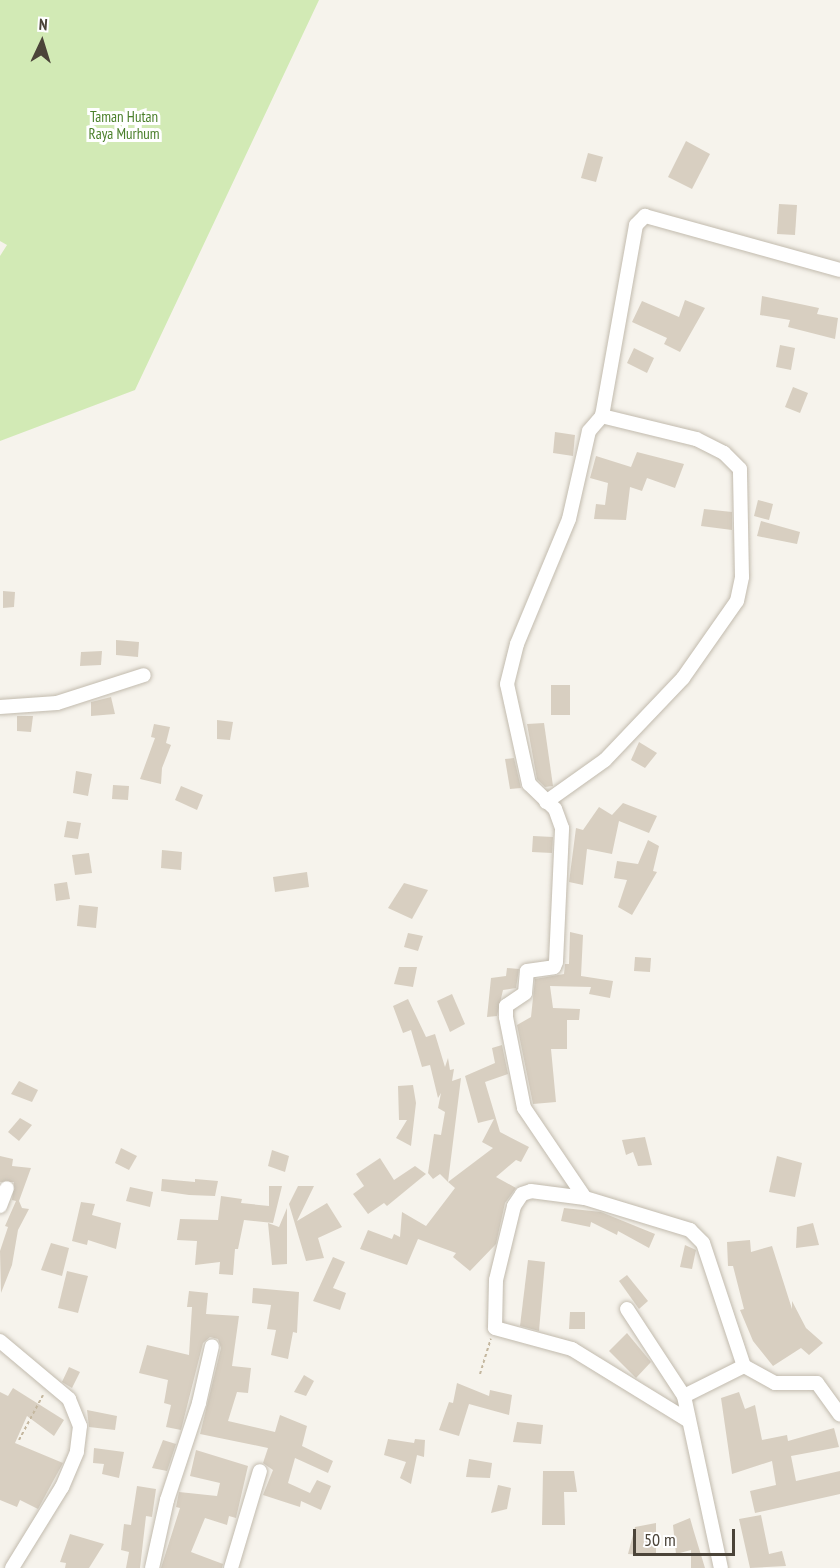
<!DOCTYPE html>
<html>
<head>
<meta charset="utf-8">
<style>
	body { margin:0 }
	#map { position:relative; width:840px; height:1568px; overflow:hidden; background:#f6f3ec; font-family:"PT Sans Narrow",sans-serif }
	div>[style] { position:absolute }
	.green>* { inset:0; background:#d2eab5 }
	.building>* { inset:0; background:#d8cfc1 }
	.path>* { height:2px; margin-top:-1px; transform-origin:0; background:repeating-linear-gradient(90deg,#c4b79f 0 3px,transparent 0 6px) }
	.roads { filter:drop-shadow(0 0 2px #c2bbae) drop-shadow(0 0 2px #c2bbae) }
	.minor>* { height:14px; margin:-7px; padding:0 7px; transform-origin:7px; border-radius:7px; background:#fff }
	span { translate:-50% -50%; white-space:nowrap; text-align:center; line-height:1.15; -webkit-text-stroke:6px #fff; paint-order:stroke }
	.park-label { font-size:15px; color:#4a7f2a }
	.north { position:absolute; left:12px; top:12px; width:60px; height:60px; -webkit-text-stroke:4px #fff; paint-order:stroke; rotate:4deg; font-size:16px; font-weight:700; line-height:24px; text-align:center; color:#4b4439 }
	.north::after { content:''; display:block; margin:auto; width:21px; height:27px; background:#4b4439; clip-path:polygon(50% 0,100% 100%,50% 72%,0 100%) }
	.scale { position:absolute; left:633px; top:1529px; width:102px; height:27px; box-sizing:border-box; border:3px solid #4b4439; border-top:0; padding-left:8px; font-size:18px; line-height:21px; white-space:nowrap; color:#4b4439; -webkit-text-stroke:4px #fff; paint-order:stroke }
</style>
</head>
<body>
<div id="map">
	<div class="green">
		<div style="clip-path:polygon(0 0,319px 0,135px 390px,0 441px,0 256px,7px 245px,0 241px)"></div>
	</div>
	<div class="building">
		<div style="clip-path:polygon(686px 141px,710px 154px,692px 189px,668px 177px)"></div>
		<div style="clip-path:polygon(588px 153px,603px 157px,596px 182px,581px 178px)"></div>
		<div style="clip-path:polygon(779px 204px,797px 205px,795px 235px,777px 234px)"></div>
		<div style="clip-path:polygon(762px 296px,819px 308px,817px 314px,838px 318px,835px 339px,788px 327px,790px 320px,760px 315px)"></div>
		<div style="clip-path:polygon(685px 300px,705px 308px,680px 352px,664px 344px,667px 338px,632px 322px,642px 301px,679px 317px)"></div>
		<div style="clip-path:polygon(780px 345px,795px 348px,791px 370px,776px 367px)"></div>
		<div style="clip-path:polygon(634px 348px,654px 358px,647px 373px,627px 363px)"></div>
		<div style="clip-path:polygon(793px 387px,808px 393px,800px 413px,785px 407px)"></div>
		<div style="clip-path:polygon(555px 432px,575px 435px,573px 456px,553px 453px)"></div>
		<div style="clip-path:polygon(637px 452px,684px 464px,675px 488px,647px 478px,642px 491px,630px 487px,626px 520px,594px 519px,596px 504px,605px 505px,608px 483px,590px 478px,596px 456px,631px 467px)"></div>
		<div style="clip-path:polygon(758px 500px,773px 504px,769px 520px,754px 516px)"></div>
		<div style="clip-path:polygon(704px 509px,732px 512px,732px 530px,701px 526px)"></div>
		<div style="clip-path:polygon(761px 521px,800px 532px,797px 544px,757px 536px)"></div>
		<div style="clip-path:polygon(3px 591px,15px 592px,14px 607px,3px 608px)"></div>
		<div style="clip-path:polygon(116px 640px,139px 642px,138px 657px,116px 655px)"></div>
		<div style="clip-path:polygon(102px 651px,101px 665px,80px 666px,81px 652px)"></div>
		<div style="clip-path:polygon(551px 685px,570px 685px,570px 715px,551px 715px)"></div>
		<div style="clip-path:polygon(111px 697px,115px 714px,91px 716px,91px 702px)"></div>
		<div style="clip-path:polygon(17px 716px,33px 716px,31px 732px,17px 731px)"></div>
		<div style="clip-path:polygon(217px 720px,233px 722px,230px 740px,217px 739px)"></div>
		<div style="clip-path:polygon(544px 723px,553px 786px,545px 787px,537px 779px,527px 724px)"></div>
		<div style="clip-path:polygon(154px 724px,170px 727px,166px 743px,171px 745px,162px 768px,161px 784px,140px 779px,155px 738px,151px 737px)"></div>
		<div style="clip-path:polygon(639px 742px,657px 753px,645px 768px,631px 760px)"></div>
		<div style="clip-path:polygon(514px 758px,521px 788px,510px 789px,505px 759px)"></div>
		<div style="clip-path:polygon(76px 771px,92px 774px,88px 796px,73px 793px)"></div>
		<div style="clip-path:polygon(113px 785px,129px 786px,128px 800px,112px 799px)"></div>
		<div style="clip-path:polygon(181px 786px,203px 795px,197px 810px,175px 800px)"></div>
		<div style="clip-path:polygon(623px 803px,657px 816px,649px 833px,619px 821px,612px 854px,587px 849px,583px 885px,569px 882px,576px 828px,583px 830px,599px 807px,612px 815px)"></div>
		<div style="clip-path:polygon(67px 821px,81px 823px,78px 839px,64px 837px)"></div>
		<div style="clip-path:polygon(533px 836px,553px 837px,552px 853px,532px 852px)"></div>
		<div style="clip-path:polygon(648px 840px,659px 846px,653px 871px,657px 872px,632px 915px,618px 907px,627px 880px,614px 878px,617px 861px,638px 864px)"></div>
		<div style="clip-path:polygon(162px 850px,182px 852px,181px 870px,161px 868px)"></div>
		<div style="clip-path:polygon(89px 853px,92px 873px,75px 875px,72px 855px)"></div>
		<div style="clip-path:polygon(307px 872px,309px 887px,275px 892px,273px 877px)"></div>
		<div style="clip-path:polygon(67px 882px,70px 899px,56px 901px,54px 884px)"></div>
		<div style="clip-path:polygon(404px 883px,428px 890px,412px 919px,388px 908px)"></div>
		<div style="clip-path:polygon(79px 905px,98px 907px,96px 928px,77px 926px)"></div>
		<div style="clip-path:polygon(570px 932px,583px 935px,581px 976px,613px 981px,610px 998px,589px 994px,591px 987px,550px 986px,553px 1008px,580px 1009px,579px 1020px,567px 1020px,567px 1049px,551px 1049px,556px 1102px,533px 1104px,517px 1025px,531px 1017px,535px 979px,564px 974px,565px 964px,569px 964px)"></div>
		<div style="clip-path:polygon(408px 933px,423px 936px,418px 951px,404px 947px)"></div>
		<div style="clip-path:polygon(635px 957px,651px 958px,650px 972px,634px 971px)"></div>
		<div style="clip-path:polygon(399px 967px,417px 967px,413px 987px,394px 984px)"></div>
		<div style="clip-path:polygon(507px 968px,519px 969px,516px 988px,503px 990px,497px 1016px,487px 1017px,491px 978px,506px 976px)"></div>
		<div style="clip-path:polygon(452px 994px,465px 1024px,450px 1032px,437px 1001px)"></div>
		<div style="clip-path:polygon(408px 999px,426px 1037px,435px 1034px,445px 1067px,448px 1058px,450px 1070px,454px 1069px,452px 1081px,461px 1078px,448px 1182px,440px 1174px,433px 1179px,428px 1173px,434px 1134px,441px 1135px,445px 1112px,438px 1108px,441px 1093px,438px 1098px,430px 1065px,422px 1067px,411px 1030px,403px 1033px,393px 1006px)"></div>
		<div style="clip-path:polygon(502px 1045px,508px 1074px,485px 1082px,500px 1132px,529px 1147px,521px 1162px,516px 1160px,496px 1177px,516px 1188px,505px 1203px,496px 1244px,470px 1271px,453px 1257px,456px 1253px,418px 1239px,407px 1265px,360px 1249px,368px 1230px,392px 1239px,394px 1234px,400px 1237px,402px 1212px,426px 1226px,455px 1188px,448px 1182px,493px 1148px,482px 1142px,494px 1119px,478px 1123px,465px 1076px,495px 1063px,492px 1048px)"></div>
		<div style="clip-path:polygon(19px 1081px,38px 1090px,32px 1102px,11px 1094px)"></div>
		<div style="clip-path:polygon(413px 1085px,416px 1103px,411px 1146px,396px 1138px,407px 1120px,399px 1120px,398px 1086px)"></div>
		<div style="clip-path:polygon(20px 1118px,32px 1125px,19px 1141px,8px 1132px)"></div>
		<div style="clip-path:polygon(645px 1137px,652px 1165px,638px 1166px,633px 1152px,626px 1155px,622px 1140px)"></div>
		<div style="clip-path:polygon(121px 1148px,137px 1156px,129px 1170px,115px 1163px)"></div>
		<div style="clip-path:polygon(272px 1150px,289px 1156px,285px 1172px,268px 1166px)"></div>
		<div style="clip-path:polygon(0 1156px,13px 1159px,12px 1166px,31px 1168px,19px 1201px,22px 1208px,29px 1209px,18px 1230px,12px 1265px,1px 1293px,0 1251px,8px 1227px,5px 1226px,16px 1201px,12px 1200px,14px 1182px,0 1182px)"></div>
		<div style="clip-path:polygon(777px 1156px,802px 1163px,795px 1197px,769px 1192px)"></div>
		<div style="clip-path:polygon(380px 1158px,394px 1180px,415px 1166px,426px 1174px,387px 1206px,384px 1203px,368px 1214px,353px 1194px,364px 1186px,356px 1174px)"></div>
		<div style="clip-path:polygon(162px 1179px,195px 1182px,195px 1179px,218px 1181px,215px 1196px,189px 1195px,161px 1191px)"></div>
		<div style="clip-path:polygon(269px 1186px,282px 1186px,273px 1223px,244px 1220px,238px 1249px,235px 1249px,233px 1275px,219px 1274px,220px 1262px,195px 1265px,197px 1241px,177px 1240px,180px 1219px,218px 1220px,221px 1196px,242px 1199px,241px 1203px,269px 1206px)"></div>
		<div style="clip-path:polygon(298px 1186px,314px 1186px,297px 1221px,327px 1203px,342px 1227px,318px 1238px,324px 1258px,306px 1261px,289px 1204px)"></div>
		<div style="clip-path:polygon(130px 1187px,153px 1192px,150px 1207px,126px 1201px)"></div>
		<div style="clip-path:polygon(81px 1202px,95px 1204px,92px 1215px,121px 1223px,116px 1249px,88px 1240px,87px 1245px,72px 1241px)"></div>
		<div style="clip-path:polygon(287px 1208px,287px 1264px,272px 1265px,268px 1223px,279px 1227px)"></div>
		<div style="clip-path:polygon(564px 1208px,601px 1212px,655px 1234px,649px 1248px,618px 1231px,617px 1235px,591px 1222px,590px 1227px,561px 1221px)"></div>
		<div style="clip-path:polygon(813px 1223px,819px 1245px,796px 1248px,797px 1227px)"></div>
		<div style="clip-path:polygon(750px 1240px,751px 1252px,772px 1246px,792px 1309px,792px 1301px,806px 1328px,823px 1343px,809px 1355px,801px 1348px,773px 1366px,753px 1341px,740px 1310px,744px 1309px,733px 1266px,728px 1266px,727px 1242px)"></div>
		<div style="clip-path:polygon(51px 1243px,69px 1248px,62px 1276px,41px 1270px)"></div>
		<div style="clip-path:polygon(685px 1245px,696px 1250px,692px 1269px,680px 1267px)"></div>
		<div style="clip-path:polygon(333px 1257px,345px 1262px,333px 1288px,346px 1293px,340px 1310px,313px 1301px)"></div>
		<div style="clip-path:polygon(528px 1260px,545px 1262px,539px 1331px,520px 1326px)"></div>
		<div style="clip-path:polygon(67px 1271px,88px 1276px,78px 1313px,58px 1308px)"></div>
		<div style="clip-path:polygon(627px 1275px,648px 1301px,639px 1309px,619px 1281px)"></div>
		<div style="clip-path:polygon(253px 1288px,299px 1292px,297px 1333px,293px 1332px,288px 1359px,271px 1355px,276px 1330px,267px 1329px,271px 1305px,252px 1303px)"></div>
		<div style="clip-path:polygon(189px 1291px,208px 1293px,206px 1314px,239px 1316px,232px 1366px,251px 1368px,248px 1393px,237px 1392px,228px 1421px,275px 1432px,280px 1415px,307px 1426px,302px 1446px,333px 1461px,328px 1473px,295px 1458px,288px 1483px,310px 1493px,317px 1480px,331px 1486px,321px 1510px,301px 1501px,300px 1507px,263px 1495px,273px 1470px,263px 1463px,268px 1448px,200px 1434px,221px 1348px,218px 1339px,210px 1337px,203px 1343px,181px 1430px,166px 1427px,171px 1405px,164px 1403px,168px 1380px,139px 1373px,147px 1345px,189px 1355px,192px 1307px,187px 1307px)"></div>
		<div style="clip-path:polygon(570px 1312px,585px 1312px,585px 1329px,569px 1329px)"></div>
		<div style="clip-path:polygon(627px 1333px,651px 1362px,636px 1378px,609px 1351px)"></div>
		<div style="clip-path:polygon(69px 1367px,80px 1372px,72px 1388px,62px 1382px)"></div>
		<div style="clip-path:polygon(304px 1375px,314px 1381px,306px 1396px,294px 1392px)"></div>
		<div style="clip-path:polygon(457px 1383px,489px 1396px,490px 1390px,512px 1395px,509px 1415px,469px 1404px,459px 1436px,439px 1430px,449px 1402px,453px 1403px)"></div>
		<div style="clip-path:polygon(13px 1388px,64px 1420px,54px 1436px,27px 1416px,15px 1443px,63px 1463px,38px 1509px,20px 1500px,17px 1507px,0 1500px,0 1392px,8px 1396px)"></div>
		<div style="clip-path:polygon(739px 1392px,745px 1409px,755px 1405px,762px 1440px,787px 1435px,788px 1441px,834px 1428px,839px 1447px,791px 1456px,796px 1481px,840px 1471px,840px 1494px,755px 1513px,750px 1491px,776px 1485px,772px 1461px,732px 1474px,721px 1398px)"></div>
		<div style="clip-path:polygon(87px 1410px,117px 1416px,115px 1430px,89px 1427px)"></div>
		<div style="clip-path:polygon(517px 1422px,543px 1425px,541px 1444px,513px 1442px)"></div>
		<div style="clip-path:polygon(388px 1439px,414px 1443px,415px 1439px,425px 1440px,424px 1457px,417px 1455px,411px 1484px,400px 1478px,406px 1462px,384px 1455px)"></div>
		<div style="clip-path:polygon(163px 1440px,176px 1444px,167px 1471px,152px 1468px)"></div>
		<div style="clip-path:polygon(94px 1448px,124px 1452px,119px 1478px,102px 1474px,104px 1464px,93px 1463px)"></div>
		<div style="clip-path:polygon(196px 1450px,248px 1466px,236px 1518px,229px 1516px,227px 1525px,205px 1518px,191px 1552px,223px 1564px,222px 1568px,161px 1568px,180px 1508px,176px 1507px,179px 1492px,217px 1496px,220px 1483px,190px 1476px)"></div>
		<div style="clip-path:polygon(469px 1459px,492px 1463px,490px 1478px,466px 1477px)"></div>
		<div style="clip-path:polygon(543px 1471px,574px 1471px,577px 1492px,564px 1492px,565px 1525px,542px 1525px)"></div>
		<div style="clip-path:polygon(498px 1485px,511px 1488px,507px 1509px,491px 1513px)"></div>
		<div style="clip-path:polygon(137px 1486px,156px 1489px,152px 1517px,146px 1516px,140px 1568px,126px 1568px,129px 1552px,121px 1550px,124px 1524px,131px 1525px)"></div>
		<div style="clip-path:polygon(761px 1515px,769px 1554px,782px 1551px,786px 1566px,750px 1568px,739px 1519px)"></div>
		<div style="clip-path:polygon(690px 1518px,694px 1532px,705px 1568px,691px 1568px,691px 1550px,676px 1554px,673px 1525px)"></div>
		<div style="clip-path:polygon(656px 1523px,656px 1556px,628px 1554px,635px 1527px)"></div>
		<div style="clip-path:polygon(70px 1534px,104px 1544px,89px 1568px,65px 1568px,66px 1563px,60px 1562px)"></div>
	</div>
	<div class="path">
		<div style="left:480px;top:1374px;width:37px;rotate:-73deg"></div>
		<div style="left:19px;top:1440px;width:51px;rotate:-61.9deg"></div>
	</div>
	<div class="roads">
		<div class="minor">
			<div style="left:0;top:707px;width:57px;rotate:-4deg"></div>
			<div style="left:57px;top:703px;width:91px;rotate:-17.8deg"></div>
			<div style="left:546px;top:802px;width:72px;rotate:-35.4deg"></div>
			<div style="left:605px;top:760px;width:113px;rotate:-46.4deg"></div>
			<div style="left:683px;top:678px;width:94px;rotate:-55deg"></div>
			<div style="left:737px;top:601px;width:25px;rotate:-78deg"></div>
			<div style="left:742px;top:577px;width:108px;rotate:-91.1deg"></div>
			<div style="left:740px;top:469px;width:23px;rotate:-135deg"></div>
			<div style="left:724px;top:453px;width:31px;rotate:-153deg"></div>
			<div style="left:696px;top:439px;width:97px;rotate:-166.3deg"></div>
			<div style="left:602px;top:416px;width:194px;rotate:-79.9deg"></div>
			<div style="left:636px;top:225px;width:13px;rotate:-45deg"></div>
			<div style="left:645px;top:216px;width:202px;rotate:15.5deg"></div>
			<div style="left:585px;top:1198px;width:109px;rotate:-124.1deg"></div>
			<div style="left:524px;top:1108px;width:93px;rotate:-101.2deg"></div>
			<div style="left:506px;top:1017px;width:11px;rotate:-90deg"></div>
			<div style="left:506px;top:1006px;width:23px;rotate:-34deg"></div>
			<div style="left:525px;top:993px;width:22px;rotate:-85deg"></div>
			<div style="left:527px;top:971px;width:27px;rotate:-8deg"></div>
			<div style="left:554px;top:967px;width:5px;rotate:-68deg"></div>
			<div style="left:556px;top:962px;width:134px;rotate:-87.4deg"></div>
			<div style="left:562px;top:828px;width:20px;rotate:-110deg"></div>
			<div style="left:555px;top:809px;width:36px;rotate:-136deg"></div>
			<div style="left:529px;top:784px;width:102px;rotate:-102.4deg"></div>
			<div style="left:507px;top:684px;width:41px;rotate:-76deg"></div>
			<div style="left:517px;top:644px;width:135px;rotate:-67.4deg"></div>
			<div style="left:569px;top:519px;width:90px;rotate:-77.2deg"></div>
			<div style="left:589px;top:431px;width:20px;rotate:-49deg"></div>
			<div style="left:0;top:1206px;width:19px;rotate:-69deg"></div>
			<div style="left:627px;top:1309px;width:104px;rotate:56.8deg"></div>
			<div style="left:0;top:1341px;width:90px;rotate:40deg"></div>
			<div style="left:69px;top:1399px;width:29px;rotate:68deg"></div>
			<div style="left:80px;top:1426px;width:26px;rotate:97deg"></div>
			<div style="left:77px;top:1452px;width:38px;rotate:113deg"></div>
			<div style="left:62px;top:1487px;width:95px;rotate:121.7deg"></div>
			<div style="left:744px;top:1366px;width:35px;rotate:29deg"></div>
			<div style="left:775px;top:1383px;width:42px"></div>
			<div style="left:817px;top:1383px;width:39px;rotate:54deg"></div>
			<div style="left:689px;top:1421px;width:137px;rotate:-148.4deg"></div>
			<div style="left:572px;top:1349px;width:80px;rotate:-164.7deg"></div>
			<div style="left:495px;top:1328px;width:48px;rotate:-88.8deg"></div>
			<div style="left:496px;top:1280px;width:76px;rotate:-76.3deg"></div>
			<div style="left:514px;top:1206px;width:14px;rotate:-56deg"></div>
			<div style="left:522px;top:1194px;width:9px;rotate:-18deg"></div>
			<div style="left:531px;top:1191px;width:54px;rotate:7.4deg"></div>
			<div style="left:585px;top:1198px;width:110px;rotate:16.9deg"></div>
			<div style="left:690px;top:1230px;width:18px;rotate:45deg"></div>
			<div style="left:703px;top:1243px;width:130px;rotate:71.6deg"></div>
			<div style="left:744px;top:1366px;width:67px;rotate:153.4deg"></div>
			<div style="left:684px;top:1396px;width:176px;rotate:77.9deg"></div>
			<div style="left:152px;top:1568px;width:70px;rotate:-77.6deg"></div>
			<div style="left:167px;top:1500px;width:102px;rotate:-71.7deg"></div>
			<div style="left:199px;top:1403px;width:58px;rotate:-77.2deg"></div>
			<div style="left:231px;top:1568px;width:101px;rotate:-73.4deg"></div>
		</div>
	</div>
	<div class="park-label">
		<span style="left:124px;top:125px">Taman Hutan<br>Raya Murhum</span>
	</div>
	<div class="north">N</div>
	<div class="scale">50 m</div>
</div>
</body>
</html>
